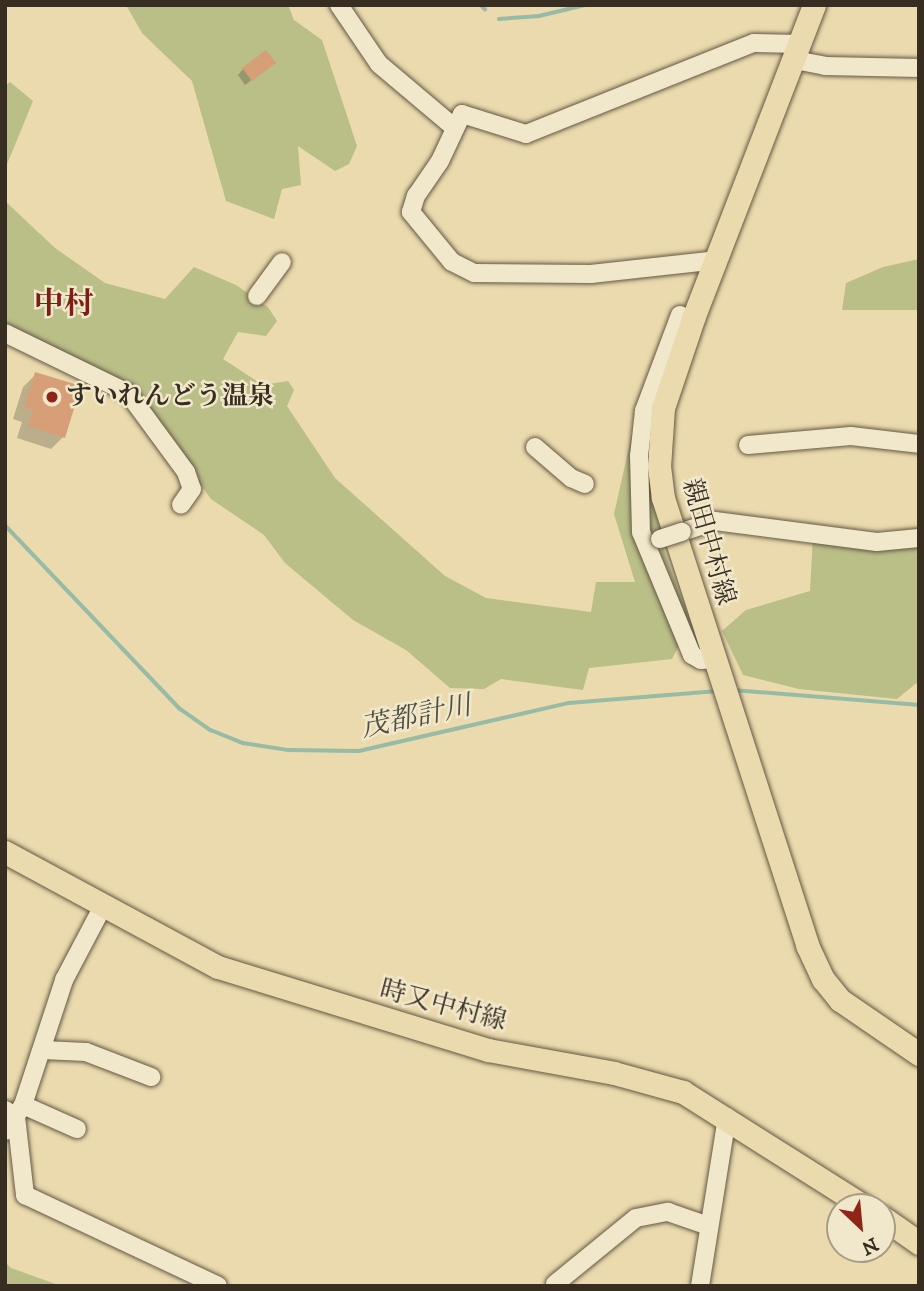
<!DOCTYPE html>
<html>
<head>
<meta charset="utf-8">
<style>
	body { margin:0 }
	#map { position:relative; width:924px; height:1291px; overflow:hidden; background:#eadaad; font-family:"IM FELL DW Pica","Noto Serif JP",serif }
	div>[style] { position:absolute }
	.green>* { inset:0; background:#babe87 }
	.shadow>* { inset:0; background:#0003 }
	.stream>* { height:3.5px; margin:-1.75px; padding:0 1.75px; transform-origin:1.75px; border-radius:1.75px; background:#98bba6 }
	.building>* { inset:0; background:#d79f77 }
	.roads { filter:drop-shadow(0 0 2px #645844) drop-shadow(0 0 2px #645844) }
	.minor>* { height:18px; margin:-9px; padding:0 9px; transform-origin:9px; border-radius:9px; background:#f1e7ca }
	.major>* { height:23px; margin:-11.5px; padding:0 11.5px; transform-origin:11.5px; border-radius:11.5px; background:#eadaad }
	.bridges { filter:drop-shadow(0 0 2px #645844) drop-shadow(0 0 2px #645844) }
	.minor-bridge>* { height:18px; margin:-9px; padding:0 9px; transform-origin:9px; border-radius:9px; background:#f1e7ca }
	.dots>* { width:19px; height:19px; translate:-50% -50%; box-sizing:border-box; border:4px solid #f1e7ca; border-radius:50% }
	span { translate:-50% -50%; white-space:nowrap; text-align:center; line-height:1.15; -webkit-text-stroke:5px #f1e7ca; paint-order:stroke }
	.poi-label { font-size:26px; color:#372d21; font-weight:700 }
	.left { translate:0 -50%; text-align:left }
	.street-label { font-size:26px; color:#372d21 }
	.water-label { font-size:28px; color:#4f5042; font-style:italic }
	.quarter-label { font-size:30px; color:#7a1f14; font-weight:700 }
	.frame { position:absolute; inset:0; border:7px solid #372d21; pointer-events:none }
	.north { position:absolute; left:826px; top:1193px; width:70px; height:70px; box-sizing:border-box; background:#f1e7ca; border:2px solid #a79d86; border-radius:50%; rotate:154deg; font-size:19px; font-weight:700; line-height:28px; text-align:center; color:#372d21 }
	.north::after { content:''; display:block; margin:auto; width:24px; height:32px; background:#8f2418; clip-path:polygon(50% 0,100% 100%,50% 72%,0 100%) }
</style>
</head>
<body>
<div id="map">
	<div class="green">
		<div style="clip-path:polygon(126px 5px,288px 5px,294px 20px,322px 40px,357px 146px,349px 164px,335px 171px,298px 146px,301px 185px,282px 189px,274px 219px,226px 201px,192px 81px,142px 33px)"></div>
		<div style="clip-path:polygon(10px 82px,33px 101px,5px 169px,5px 86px)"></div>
		<div style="clip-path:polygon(5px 201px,55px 248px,105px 283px,165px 299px,194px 267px,236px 285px,268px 307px,277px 321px,266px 336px,238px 332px,223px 359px,263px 385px,288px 381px,294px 390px,287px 406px,335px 478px,445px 576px,486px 598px,591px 612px,596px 582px,635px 582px,614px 514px,634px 425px,648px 443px,664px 550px,690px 624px,672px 659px,589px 668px,583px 690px,501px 679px,484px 689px,450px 688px,406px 650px,353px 620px,285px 563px,264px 535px,211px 499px,132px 390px,5px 327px)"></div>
		<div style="clip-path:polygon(919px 259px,919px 310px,842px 310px,846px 283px,883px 267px)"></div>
		<div style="clip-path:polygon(813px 536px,919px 538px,919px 681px,897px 699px,799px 689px,743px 675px,722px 631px,746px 610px,810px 591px)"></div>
		<div style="clip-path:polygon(5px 1262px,11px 1268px,61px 1286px,5px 1286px)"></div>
	</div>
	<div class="shadow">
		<div style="clip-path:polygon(268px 68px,245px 85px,238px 75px,243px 69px)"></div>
		<div style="clip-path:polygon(36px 374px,63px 437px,51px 449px,17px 438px,22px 422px,13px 419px,23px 387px)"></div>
	</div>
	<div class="stream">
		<div style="left:481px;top:5px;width:6px;rotate:45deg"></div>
		<div style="left:499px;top:19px;width:40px;rotate:-4.3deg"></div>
		<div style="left:539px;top:16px;width:47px;rotate:-13.4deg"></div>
		<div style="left:5px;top:525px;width:253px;rotate:46.4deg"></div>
		<div style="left:179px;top:708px;width:39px;rotate:35deg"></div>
		<div style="left:211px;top:730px;width:35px;rotate:22deg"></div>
		<div style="left:243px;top:743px;width:46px;rotate:8.8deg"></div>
		<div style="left:288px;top:750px;width:71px;rotate:0.8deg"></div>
		<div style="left:359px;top:751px;width:215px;rotate:-12.9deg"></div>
		<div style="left:569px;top:703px;width:149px;rotate:-4.6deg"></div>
		<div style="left:733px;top:690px;width:187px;rotate:4.6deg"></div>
	</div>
	<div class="building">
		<div style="clip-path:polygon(266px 50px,276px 63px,252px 81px,242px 68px)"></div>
		<div style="clip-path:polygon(35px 372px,81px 386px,65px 438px,28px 426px,33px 410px,24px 407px)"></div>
	</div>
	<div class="roads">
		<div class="minor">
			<div style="left:339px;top:5px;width:71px;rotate:55.9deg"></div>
			<div style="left:379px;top:64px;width:99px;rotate:40.1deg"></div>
			<div style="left:795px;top:60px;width:31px;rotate:11deg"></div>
			<div style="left:825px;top:66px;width:94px;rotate:1.2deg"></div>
			<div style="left:718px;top:260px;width:128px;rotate:173.7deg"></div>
			<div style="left:591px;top:274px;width:117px;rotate:-179.5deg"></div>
			<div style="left:474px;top:273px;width:25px;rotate:-153deg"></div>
			<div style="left:452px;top:262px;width:65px;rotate:-129.4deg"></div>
			<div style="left:411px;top:212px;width:17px;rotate:-73deg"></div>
			<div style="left:416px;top:196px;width:42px;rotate:-55.6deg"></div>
			<div style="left:440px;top:161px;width:52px;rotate:-64.9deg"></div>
			<div style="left:462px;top:114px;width:67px;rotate:17.4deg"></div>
			<div style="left:526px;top:134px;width:245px;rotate:-21.8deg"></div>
			<div style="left:754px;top:43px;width:46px;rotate:1.2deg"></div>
			<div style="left:257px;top:296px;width:42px;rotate:-53.7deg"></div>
			<div style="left:680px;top:315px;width:103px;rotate:110.6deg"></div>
			<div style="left:644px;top:411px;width:45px;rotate:96.3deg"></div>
			<div style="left:639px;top:456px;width:76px;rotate:88.5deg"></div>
			<div style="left:641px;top:532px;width:133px;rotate:67.5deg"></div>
			<div style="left:692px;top:655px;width:10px;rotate:29deg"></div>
			<div style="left:701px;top:660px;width:13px;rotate:-4deg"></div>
			<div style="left:5px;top:333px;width:137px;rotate:26deg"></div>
			<div style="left:128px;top:393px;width:98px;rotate:53.7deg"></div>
			<div style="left:186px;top:472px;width:18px;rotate:71deg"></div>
			<div style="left:192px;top:489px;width:19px;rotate:125deg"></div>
			<div style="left:748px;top:445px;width:103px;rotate:-5deg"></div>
			<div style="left:851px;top:436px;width:68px;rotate:6.7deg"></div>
			<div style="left:535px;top:447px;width:48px;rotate:40.7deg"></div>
			<div style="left:571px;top:478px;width:15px;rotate:23deg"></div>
			<div style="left:682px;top:532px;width:35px;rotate:-18deg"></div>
			<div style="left:715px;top:521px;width:163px;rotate:7.4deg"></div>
			<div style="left:877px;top:542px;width:42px;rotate:-5.4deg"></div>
			<div style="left:43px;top:1050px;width:43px;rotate:2.7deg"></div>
			<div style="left:86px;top:1052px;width:70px;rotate:21deg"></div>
			<div style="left:23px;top:1105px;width:59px;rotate:24deg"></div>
			<div style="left:5px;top:1110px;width:13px;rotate:32deg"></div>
			<div style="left:16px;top:1117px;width:79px;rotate:83.4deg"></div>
			<div style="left:25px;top:1195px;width:213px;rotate:25.2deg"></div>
			<div style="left:5px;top:1131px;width:32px;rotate:-55deg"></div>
			<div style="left:23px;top:1105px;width:132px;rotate:-71.8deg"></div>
			<div style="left:64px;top:980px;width:84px;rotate:-62.2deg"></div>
			<div style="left:555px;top:1284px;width:104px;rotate:-39.2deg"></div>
			<div style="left:636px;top:1218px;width:33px;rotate:-11deg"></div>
			<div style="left:668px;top:1212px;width:43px;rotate:18.9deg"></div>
			<div style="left:700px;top:1286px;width:171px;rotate:-80.9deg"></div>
		</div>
		<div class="major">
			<div style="left:814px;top:5px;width:333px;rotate:111.1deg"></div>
			<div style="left:694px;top:316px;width:97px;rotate:108.6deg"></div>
			<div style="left:663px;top:408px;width:58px;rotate:93.9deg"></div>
			<div style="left:659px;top:466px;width:32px;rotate:83deg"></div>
			<div style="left:663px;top:498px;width:470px;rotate:72.1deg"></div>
			<div style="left:807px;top:945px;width:38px;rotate:65deg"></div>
			<div style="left:823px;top:979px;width:27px;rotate:51deg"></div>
			<div style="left:840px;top:1000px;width:96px;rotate:34.4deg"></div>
			<div style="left:5px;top:852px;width:242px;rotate:28.4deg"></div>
			<div style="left:218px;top:967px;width:282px;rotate:17.1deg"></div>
			<div style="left:488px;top:1050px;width:128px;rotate:10.3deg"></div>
			<div style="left:614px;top:1073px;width:72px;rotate:15.4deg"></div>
			<div style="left:683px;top:1092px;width:215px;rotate:32.3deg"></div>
			<div style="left:882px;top:1217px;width:45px;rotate:35.1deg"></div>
		</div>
	</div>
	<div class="bridges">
		<div class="minor-bridge">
			<div style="left:660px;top:539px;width:23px;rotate:-18deg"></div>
		</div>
	</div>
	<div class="dots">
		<div style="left:52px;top:397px;background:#8f2418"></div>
	</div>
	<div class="poi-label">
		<span class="left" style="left:66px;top:397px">すいれんどう温泉</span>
	</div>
	<div class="street-label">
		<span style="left:708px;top:542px;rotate:74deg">親田中村線</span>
		<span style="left:443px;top:1006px;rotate:15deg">時又中村線</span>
	</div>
	<div class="water-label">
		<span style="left:416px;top:717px;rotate:-12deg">茂都計川</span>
	</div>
	<div class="quarter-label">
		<span style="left:64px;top:305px">中村</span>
	</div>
	<div class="frame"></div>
	<div class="north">N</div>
</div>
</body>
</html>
